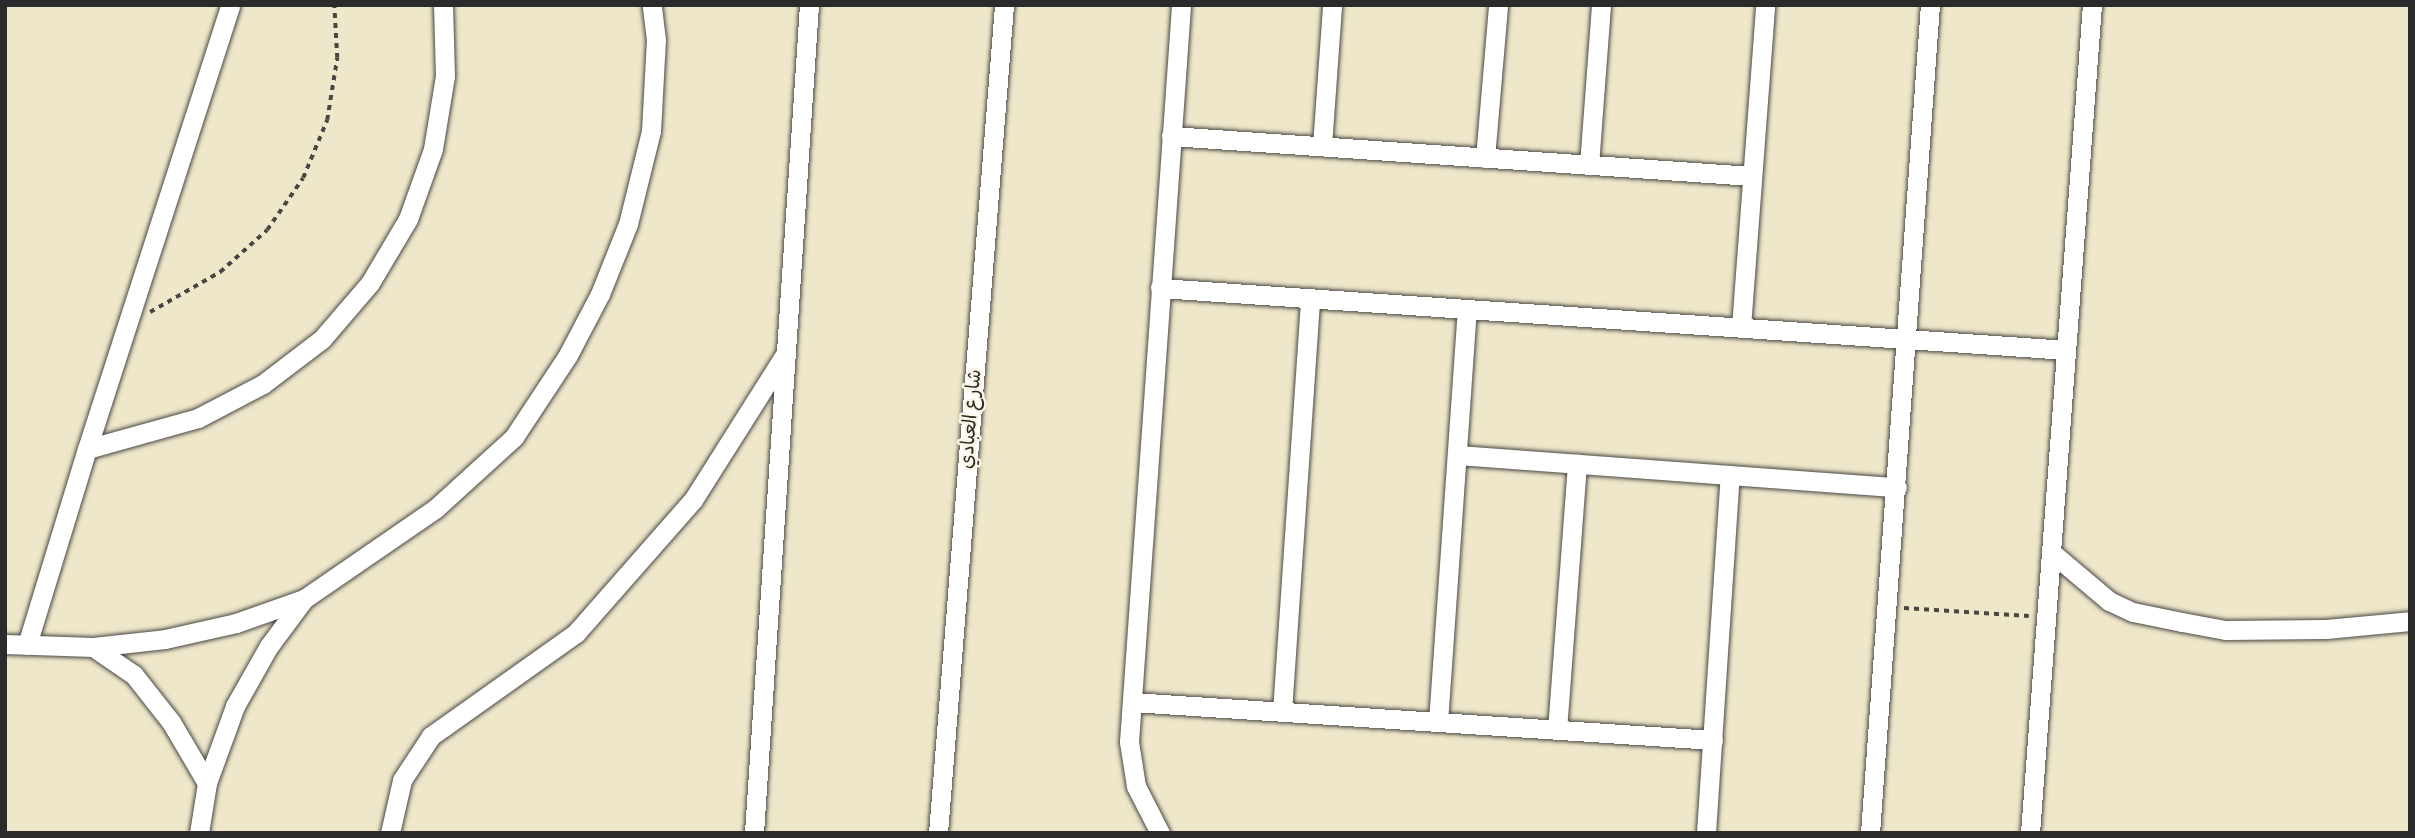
<!DOCTYPE html>
<html>
<head>
<meta charset="utf-8">
<style>
	body { margin:0 }
	#map { position:relative; width:2415px; height:838px; overflow:hidden; background:#efe7ca; font-family:Pangolin,"Playpen Sans Arabic",sans-serif }
	div>[style] { position:absolute }
	.path>* { height:3.5px; margin-top:-1.75px; transform-origin:0; background:repeating-linear-gradient(90deg,#484743 0 5px,transparent 0 10px) }
	.roads { filter:drop-shadow(0 0 2px #484743) drop-shadow(0 0 2px #484743) }
	.street>* { height:19px; margin:-9.5px; padding:0 9.5px; transform-origin:9.5px; border-radius:9.5px; background:#fff }
	span { translate:-50% -50%; white-space:nowrap; text-align:center; line-height:1.15; -webkit-text-stroke:5px #fcf5e5; paint-order:stroke }
	.street-label { font-size:19px; color:#2b2b2b }
	.frame { position:absolute; inset:0; border:7px solid #2b2b2b; pointer-events:none }
</style>
</head>
<body>
<div id="map">
	<div class="path">
		<div style="left:150px;top:312px;width:81px;rotate:-29.7deg"></div>
		<div style="left:220px;top:272px;width:63px;rotate:-41.8deg"></div>
		<div style="left:267px;top:230px;width:63px;rotate:-55.3deg"></div>
		<div style="left:303px;top:178px;width:63px;rotate:-67.5deg"></div>
		<div style="left:327px;top:120px;width:63px;rotate:-80.8deg"></div>
		<div style="left:337px;top:58px;width:53px;rotate:-93.2deg"></div>
		<div style="left:1904px;top:608px;width:125px;rotate:3.7deg"></div>
	</div>
	<div class="roads">
		<div class="street">
			<div style="left:1171px;top:136px;width:582px;rotate:3.94deg"></div>
			<div style="left:1322px;top:146px;width:141px;rotate:-85.9deg"></div>
			<div style="left:1485px;top:158px;width:154px;rotate:-85.1deg"></div>
			<div style="left:1589px;top:165px;width:160px;rotate:-85.7deg"></div>
			<div style="left:1160px;top:288px;width:908px;rotate:3.91deg"></div>
			<div style="left:1741px;top:327px;width:323px;rotate:-85.7deg"></div>
			<div style="left:87px;top:449px;width:115px;rotate:-15.6deg"></div>
			<div style="left:198px;top:418px;width:73px;rotate:-27.6deg"></div>
			<div style="left:263px;top:384px;width:74px;rotate:-37.3deg"></div>
			<div style="left:322px;top:339px;width:74px;rotate:-49.4deg"></div>
			<div style="left:370px;top:283px;width:74px;rotate:-59.3deg"></div>
			<div style="left:408px;top:219px;width:74px;rotate:-70.3deg"></div>
			<div style="left:433px;top:149px;width:74px;rotate:-80.7deg"></div>
			<div style="left:445px;top:76px;width:71px;rotate:-91.6deg"></div>
			<div style="left:1457px;top:455px;width:441px;rotate:4.2deg"></div>
			<div style="left:2051px;top:552px;width:76px;rotate:40.2deg"></div>
			<div style="left:2109px;top:601px;width:26px;rotate:25deg"></div>
			<div style="left:2133px;top:612px;width:50px;rotate:11.5deg"></div>
			<div style="left:2182px;top:622px;width:44px;rotate:10.5deg"></div>
			<div style="left:2225px;top:630px;width:101px;rotate:-0.6deg"></div>
			<div style="left:2326px;top:629px;width:84px;rotate:-5.4deg"></div>
			<div style="left:5px;top:644px;width:88px;rotate:2deg"></div>
			<div style="left:93px;top:647px;width:72px;rotate:-6.3deg"></div>
			<div style="left:165px;top:639px;width:73px;rotate:-12.7deg"></div>
			<div style="left:236px;top:623px;width:72px;rotate:-19.4deg"></div>
			<div style="left:27px;top:645px;width:205px;rotate:-73deg"></div>
			<div style="left:87px;top:449px;width:466px;rotate:-72.1deg"></div>
			<div style="left:93px;top:647px;width:50px;rotate:34.3deg"></div>
			<div style="left:134px;top:675px;width:60px;rotate:51.8deg"></div>
			<div style="left:171px;top:722px;width:71px;rotate:59.5deg"></div>
			<div style="left:1132px;top:702px;width:582px;rotate:3.74deg"></div>
			<div style="left:1282px;top:712px;width:415px;rotate:-86.1deg"></div>
			<div style="left:1438px;top:722px;width:414px;rotate:-86deg"></div>
			<div style="left:1557px;top:730px;width:267px;rotate:-85.7deg"></div>
			<div style="left:199px;top:833px;width:51px;rotate:-80.9deg"></div>
			<div style="left:207px;top:783px;width:82px;rotate:-70deg"></div>
			<div style="left:235px;top:706px;width:69px;rotate:-60.5deg"></div>
			<div style="left:269px;top:646px;width:59px;rotate:-53.3deg"></div>
			<div style="left:304px;top:599px;width:159px;rotate:-34.5deg"></div>
			<div style="left:435px;top:509px;width:107px;rotate:-42.3deg"></div>
			<div style="left:514px;top:437px;width:98px;rotate:-56.6deg"></div>
			<div style="left:568px;top:355px;width:69px;rotate:-62.3deg"></div>
			<div style="left:600px;top:294px;width:75px;rotate:-68.2deg"></div>
			<div style="left:628px;top:224px;width:96px;rotate:-76.1deg"></div>
			<div style="left:651px;top:131px;width:91px;rotate:-86.9deg"></div>
			<div style="left:656px;top:40px;width:35px;rotate:-97deg"></div>
			<div style="left:390px;top:833px;width:54px;rotate:-77.2deg"></div>
			<div style="left:402px;top:780px;width:53px;rotate:-56.6deg"></div>
			<div style="left:431px;top:736px;width:178px;rotate:-35.4deg"></div>
			<div style="left:576px;top:633px;width:177px;rotate:-48.7deg"></div>
			<div style="left:693px;top:500px;width:174px;rotate:-57.7deg"></div>
			<div style="left:754px;top:833px;width:830px;rotate:-86.2deg"></div>
			<div style="left:938px;top:833px;width:831px;rotate:-85.44deg"></div>
			<div style="left:1160px;top:833px;width:53px;rotate:-117.1deg"></div>
			<div style="left:1136px;top:786px;width:45px;rotate:-99deg"></div>
			<div style="left:1129px;top:742px;width:739px;rotate:-85.96deg"></div>
			<div style="left:1706px;top:833px;width:359px;rotate:-86.2deg"></div>
			<div style="left:1870px;top:833px;width:830px;rotate:-85.86deg"></div>
			<div style="left:2030px;top:833px;width:830px;rotate:-85.72deg"></div>
		</div>
	</div>
	<div class="street-label">
		<span style="left:971px;top:419px;rotate:-85deg">شارع العبادي</span>
	</div>
	<div class="frame"></div>
</div>
</body>
</html>
